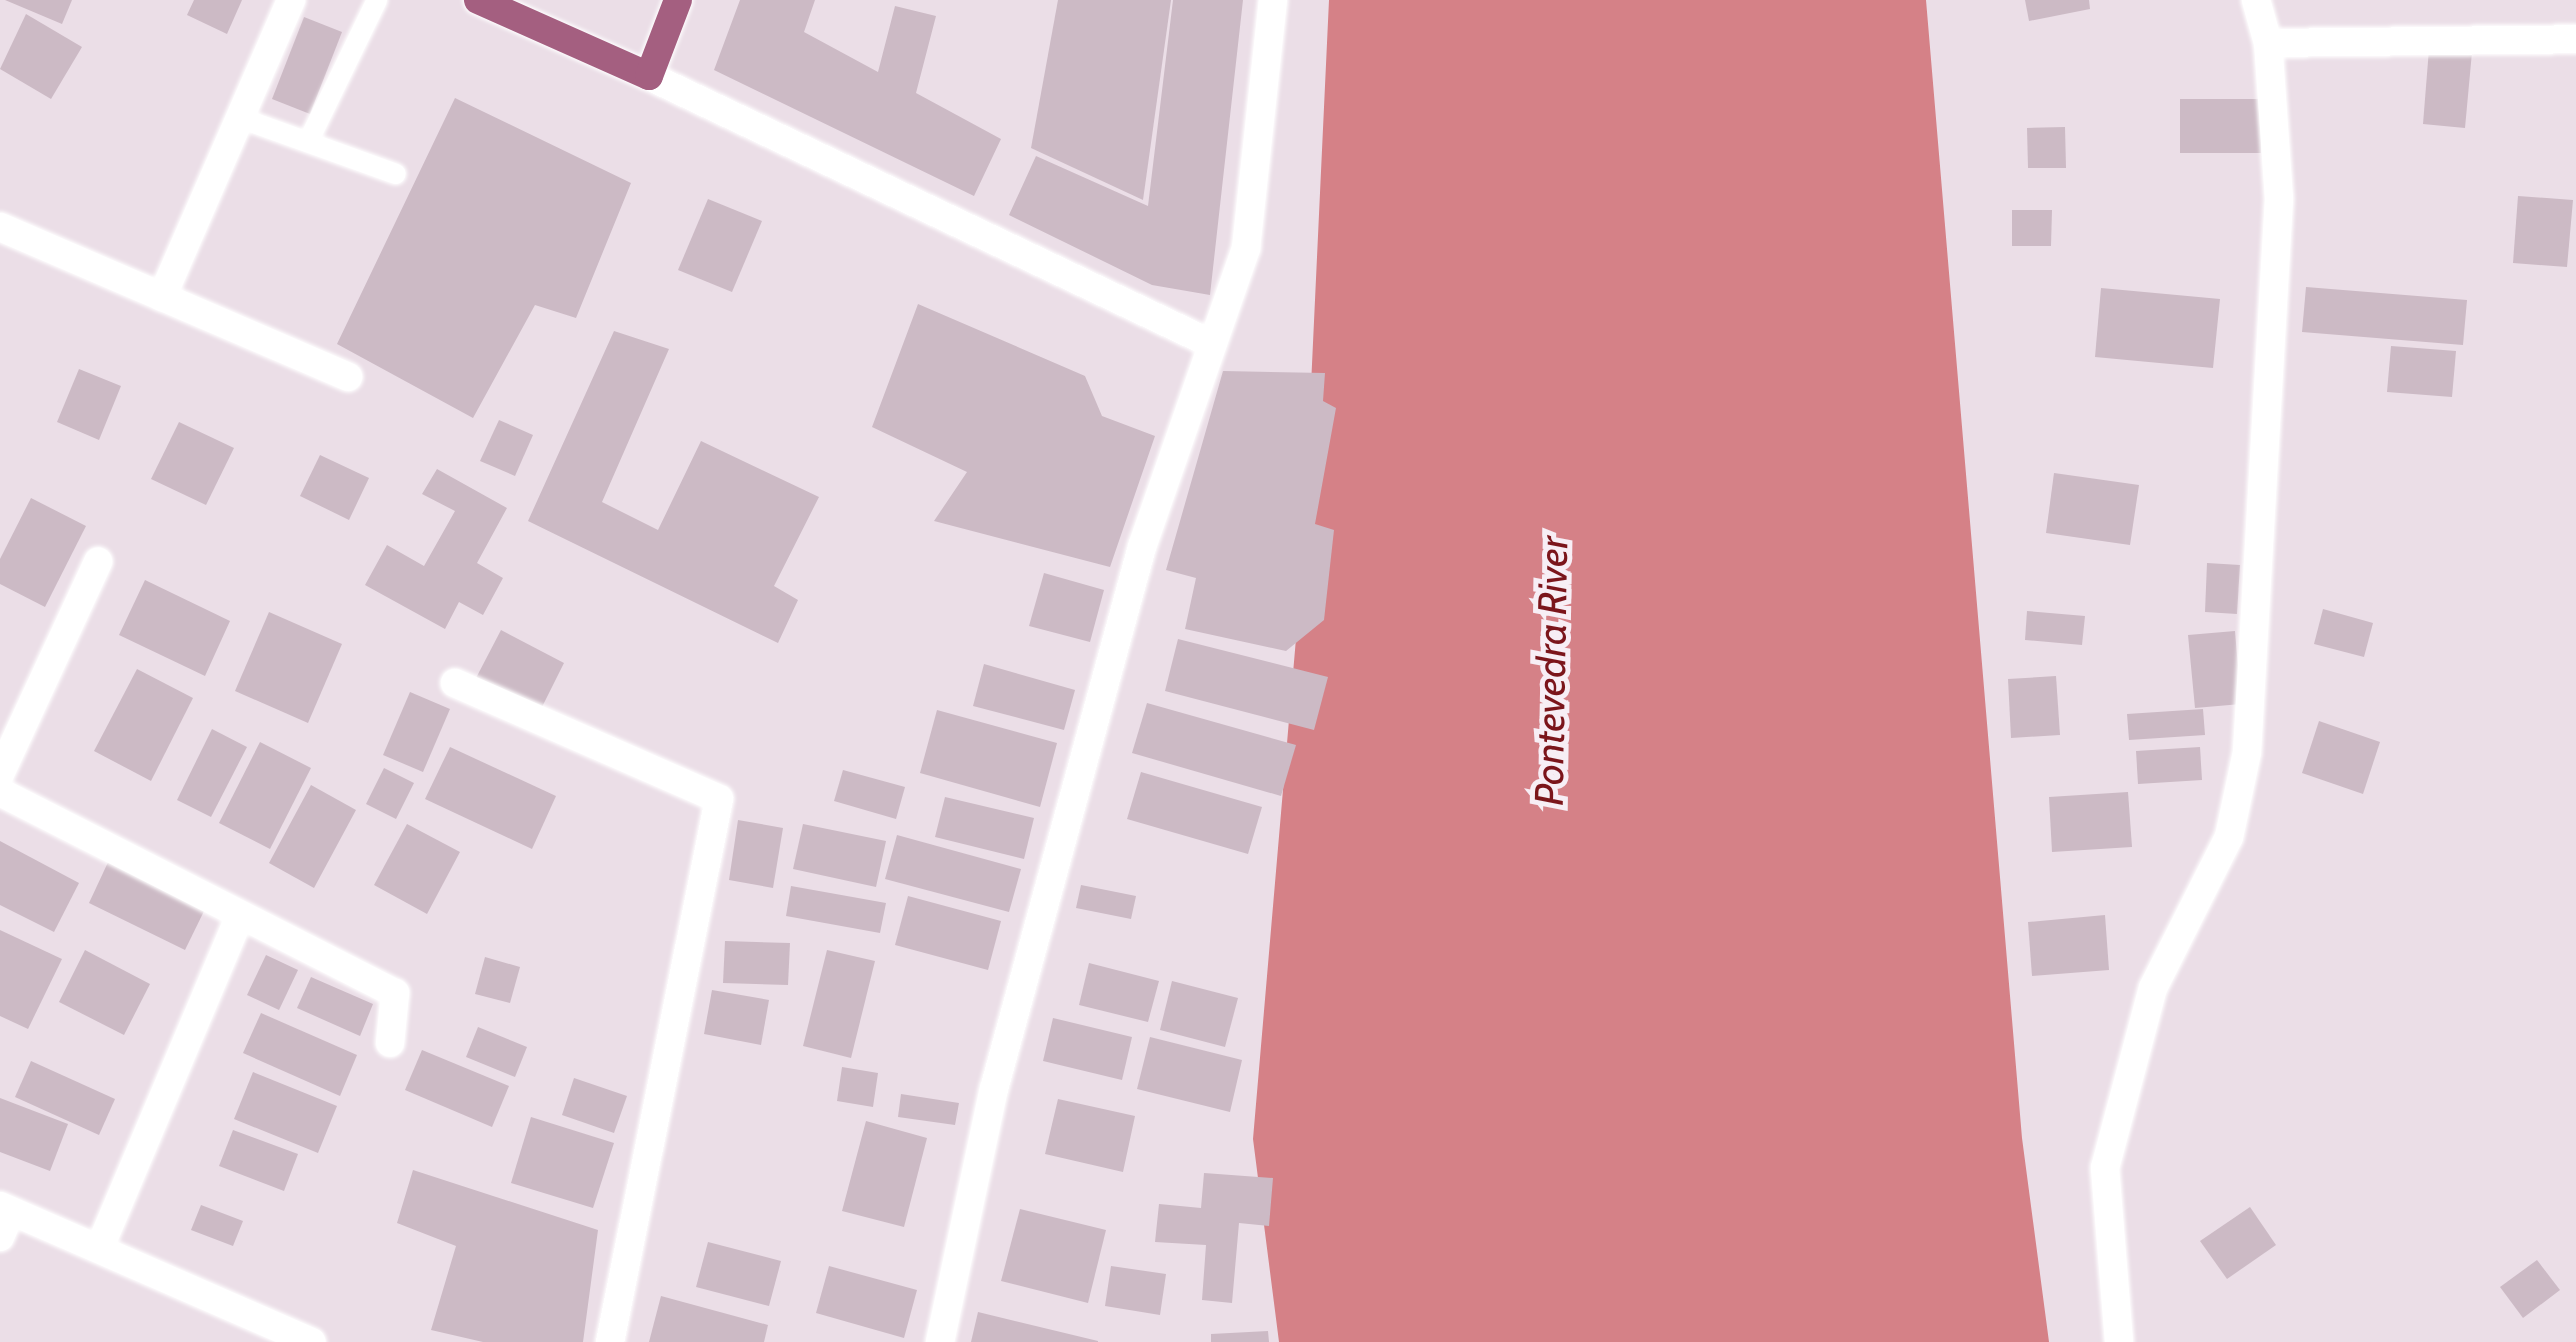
<!DOCTYPE html>
<html>
<head>
<meta charset="utf-8">
<style>
	body { margin:0 }
	#map { position:relative; width:2576px; height:1342px; overflow:hidden; background:#ebdee7; font-family:Cabin,sans-serif }
	div>[style] { position:absolute }
	.water>* { inset:0; background:#d58187 }
	.building>* { inset:0; background:#ccbac5 }
	.roads { filter:drop-shadow(0 0 2px #fff) drop-shadow(0 0 2px #fff) }
	.service>* { height:20px; margin:-10px; padding:0 10px; transform-origin:10px; border-radius:10px; background:#fff }
	.minor>* { height:28px; margin:-14px; padding:0 14px; transform-origin:14px; border-radius:14px; background:#fff }
	.primary>* { height:28px; margin:-14px; padding:0 14px; transform-origin:14px; border-radius:14px; background:#a45f80 }
	span { translate:-50% -50%; white-space:nowrap; text-align:center; line-height:1.15; -webkit-text-stroke:10px #f7eef5; paint-order:stroke }
	.water-label { font-size:40px; color:#7b151b; font-style:italic }
</style>
</head>
<body>
<div id="map">
	<div class="water">
		<div style="clip-path:polygon(1329px 0,1926px 0,2022px 1138px,2049px 1342px,1279px 1342px,1253px 1139px,1303px 557px)"></div>
	</div>
	<div class="building">
		<div style="clip-path:polygon(5px 0,72px 0,62px 24px)"></div>
		<div style="clip-path:polygon(194px 0,242px 0,227px 34px,187px 15px)"></div>
		<div style="clip-path:polygon(740px 0,815px 0,804px 32px,878px 72px,895px 6px,936px 16px,916px 93px,1001px 139px,974px 196px,714px 70px)"></div>
		<div style="clip-path:polygon(1058px 0,1171px 0,1143px 200px,1031px 148px)"></div>
		<div style="clip-path:polygon(1173px 0,1243px 0,1210px 295px,1152px 285px,1009px 215px,1036px 156px,1148px 206px)"></div>
		<div style="clip-path:polygon(2025px 0,2089px 0,2090px 9px,2029px 21px)"></div>
		<div style="clip-path:polygon(26px 14px,82px 47px,51px 99px,0 69px)"></div>
		<div style="clip-path:polygon(304px 17px,342px 32px,310px 114px,272px 99px)"></div>
		<div style="clip-path:polygon(2429px 49px,2472px 52px,2465px 128px,2423px 124px)"></div>
		<div style="clip-path:polygon(455px 98px,631px 183px,576px 318px,535px 305px,473px 418px,337px 344px)"></div>
		<div style="clip-path:polygon(2180px 99px,2262px 99px,2261px 153px,2180px 153px)"></div>
		<div style="clip-path:polygon(2065px 127px,2066px 168px,2028px 168px,2027px 128px)"></div>
		<div style="clip-path:polygon(2518px 196px,2573px 200px,2567px 267px,2513px 263px)"></div>
		<div style="clip-path:polygon(708px 199px,762px 221px,732px 292px,678px 270px)"></div>
		<div style="clip-path:polygon(2012px 210px,2052px 210px,2051px 246px,2012px 246px)"></div>
		<div style="clip-path:polygon(2306px 287px,2467px 300px,2463px 345px,2302px 332px)"></div>
		<div style="clip-path:polygon(2101px 288px,2220px 299px,2213px 368px,2095px 357px)"></div>
		<div style="clip-path:polygon(918px 304px,1085px 376px,1102px 416px,1155px 436px,1110px 567px,934px 521px,967px 472px,872px 427px)"></div>
		<div style="clip-path:polygon(614px 331px,669px 349px,602px 502px,658px 530px,701px 441px,819px 497px,774px 586px,798px 600px,778px 643px,528px 521px)"></div>
		<div style="clip-path:polygon(2391px 346px,2456px 351px,2452px 397px,2387px 392px)"></div>
		<div style="clip-path:polygon(79px 369px,121px 386px,99px 440px,57px 422px)"></div>
		<div style="clip-path:polygon(1223px 371px,1325px 373px,1323px 401px,1336px 408px,1315px 524px,1334px 530px,1324px 620px,1286px 651px,1185px 629px,1196px 578px,1166px 570px)"></div>
		<div style="clip-path:polygon(499px 420px,533px 435px,515px 476px,480px 461px)"></div>
		<div style="clip-path:polygon(179px 422px,234px 448px,206px 505px,151px 479px)"></div>
		<div style="clip-path:polygon(320px 455px,369px 478px,349px 520px,300px 496px)"></div>
		<div style="clip-path:polygon(437px 469px,507px 508px,477px 563px,503px 578px,483px 615px,459px 602px,445px 629px,365px 585px,387px 545px,424px 566px,455px 511px,422px 494px)"></div>
		<div style="clip-path:polygon(2054px 473px,2139px 485px,2130px 545px,2046px 533px)"></div>
		<div style="clip-path:polygon(31px 498px,86px 526px,45px 607px,0 584px,0 559px)"></div>
		<div style="clip-path:polygon(2207px 563px,2240px 565px,2237px 614px,2205px 612px)"></div>
		<div style="clip-path:polygon(1044px 573px,1104px 590px,1090px 642px,1029px 626px)"></div>
		<div style="clip-path:polygon(145px 580px,230px 621px,205px 676px,119px 635px)"></div>
		<div style="clip-path:polygon(2323px 609px,2373px 623px,2364px 657px,2314px 644px)"></div>
		<div style="clip-path:polygon(2027px 611px,2085px 616px,2082px 645px,2025px 640px)"></div>
		<div style="clip-path:polygon(269px 612px,342px 644px,308px 723px,235px 691px)"></div>
		<div style="clip-path:polygon(501px 630px,564px 663px,540px 711px,476px 678px)"></div>
		<div style="clip-path:polygon(2235px 631px,2241px 704px,2195px 708px,2188px 635px)"></div>
		<div style="clip-path:polygon(1178px 639px,1328px 677px,1314px 730px,1165px 691px)"></div>
		<div style="clip-path:polygon(984px 664px,1075px 690px,1064px 730px,973px 706px)"></div>
		<div style="clip-path:polygon(137px 669px,193px 698px,151px 781px,94px 751px)"></div>
		<div style="clip-path:polygon(2056px 676px,2060px 735px,2011px 738px,2008px 679px)"></div>
		<div style="clip-path:polygon(410px 692px,450px 709px,423px 772px,383px 755px)"></div>
		<div style="clip-path:polygon(1147px 703px,1296px 745px,1281px 796px,1132px 753px)"></div>
		<div style="clip-path:polygon(2203px 709px,2205px 735px,2129px 740px,2127px 714px)"></div>
		<div style="clip-path:polygon(937px 710px,1057px 743px,1040px 807px,920px 773px)"></div>
		<div style="clip-path:polygon(2319px 721px,2380px 742px,2363px 794px,2302px 773px)"></div>
		<div style="clip-path:polygon(212px 729px,247px 747px,211px 817px,177px 800px)"></div>
		<div style="clip-path:polygon(260px 742px,311px 768px,270px 849px,219px 823px)"></div>
		<div style="clip-path:polygon(450px 747px,556px 796px,532px 849px,425px 799px)"></div>
		<div style="clip-path:polygon(2200px 747px,2202px 780px,2138px 784px,2136px 751px)"></div>
		<div style="clip-path:polygon(384px 768px,414px 783px,396px 819px,366px 804px)"></div>
		<div style="clip-path:polygon(843px 770px,905px 787px,896px 819px,834px 801px)"></div>
		<div style="clip-path:polygon(1141px 772px,1262px 807px,1248px 854px,1127px 819px)"></div>
		<div style="clip-path:polygon(311px 785px,356px 810px,314px 888px,269px 863px)"></div>
		<div style="clip-path:polygon(2128px 792px,2132px 847px,2052px 852px,2049px 797px)"></div>
		<div style="clip-path:polygon(945px 797px,1034px 818px,1024px 859px,935px 837px)"></div>
		<div style="clip-path:polygon(738px 820px,783px 828px,773px 888px,729px 880px)"></div>
		<div style="clip-path:polygon(407px 824px,460px 852px,427px 914px,374px 885px)"></div>
		<div style="clip-path:polygon(803px 824px,886px 841px,876px 887px,793px 869px)"></div>
		<div style="clip-path:polygon(897px 835px,1021px 869px,1009px 912px,885px 879px)"></div>
		<div style="clip-path:polygon(0 841px,79px 883px,54px 932px,0 905px)"></div>
		<div style="clip-path:polygon(110px 858px,207px 905px,185px 950px,89px 903px)"></div>
		<div style="clip-path:polygon(1081px 885px,1136px 896px,1131px 919px,1076px 908px)"></div>
		<div style="clip-path:polygon(791px 886px,886px 903px,880px 933px,786px 916px)"></div>
		<div style="clip-path:polygon(908px 896px,1001px 921px,988px 970px,895px 945px)"></div>
		<div style="clip-path:polygon(2105px 915px,2109px 970px,2032px 976px,2028px 922px)"></div>
		<div style="clip-path:polygon(0 930px,62px 959px,28px 1029px,0 1016px)"></div>
		<div style="clip-path:polygon(725px 941px,790px 943px,788px 985px,723px 983px)"></div>
		<div style="clip-path:polygon(85px 950px,150px 984px,124px 1035px,59px 1002px)"></div>
		<div style="clip-path:polygon(827px 950px,875px 961px,851px 1058px,803px 1046px)"></div>
		<div style="clip-path:polygon(266px 955px,298px 970px,279px 1010px,247px 995px)"></div>
		<div style="clip-path:polygon(485px 957px,520px 967px,510px 1003px,475px 994px)"></div>
		<div style="clip-path:polygon(1089px 963px,1159px 981px,1148px 1022px,1079px 1005px)"></div>
		<div style="clip-path:polygon(311px 977px,373px 1004px,360px 1036px,297px 1008px)"></div>
		<div style="clip-path:polygon(1172px 981px,1238px 998px,1225px 1047px,1160px 1030px)"></div>
		<div style="clip-path:polygon(712px 990px,769px 1000px,761px 1045px,704px 1034px)"></div>
		<div style="clip-path:polygon(261px 1013px,357px 1055px,340px 1096px,243px 1053px)"></div>
		<div style="clip-path:polygon(1053px 1018px,1132px 1037px,1122px 1080px,1043px 1061px)"></div>
		<div style="clip-path:polygon(478px 1027px,527px 1047px,515px 1077px,466px 1057px)"></div>
		<div style="clip-path:polygon(1150px 1037px,1242px 1060px,1230px 1112px,1137px 1089px)"></div>
		<div style="clip-path:polygon(422px 1050px,509px 1086px,492px 1127px,405px 1090px)"></div>
		<div style="clip-path:polygon(31px 1061px,115px 1099px,99px 1135px,15px 1097px)"></div>
		<div style="clip-path:polygon(842px 1067px,878px 1073px,873px 1107px,837px 1101px)"></div>
		<div style="clip-path:polygon(253px 1072px,337px 1106px,318px 1153px,234px 1119px)"></div>
		<div style="clip-path:polygon(574px 1078px,627px 1096px,614px 1133px,562px 1115px)"></div>
		<div style="clip-path:polygon(901px 1094px,959px 1103px,955px 1125px,898px 1117px)"></div>
		<div style="clip-path:polygon(0 1098px,68px 1124px,50px 1171px,0 1152px)"></div>
		<div style="clip-path:polygon(1058px 1099px,1135px 1116px,1123px 1172px,1045px 1154px)"></div>
		<div style="clip-path:polygon(531px 1117px,614px 1143px,593px 1208px,511px 1183px)"></div>
		<div style="clip-path:polygon(866px 1121px,927px 1138px,904px 1227px,842px 1211px)"></div>
		<div style="clip-path:polygon(233px 1130px,298px 1154px,284px 1191px,219px 1166px)"></div>
		<div style="clip-path:polygon(413px 1170px,598px 1230px,583px 1342px,483px 1342px,431px 1330px,456px 1246px,397px 1223px)"></div>
		<div style="clip-path:polygon(1204px 1173px,1273px 1178px,1269px 1226px,1239px 1223px,1232px 1303px,1202px 1300px,1206px 1245px,1155px 1242px,1159px 1204px,1201px 1208px)"></div>
		<div style="clip-path:polygon(201px 1205px,243px 1221px,233px 1246px,191px 1230px)"></div>
		<div style="clip-path:polygon(2250px 1207px,2276px 1245px,2227px 1279px,2200px 1241px)"></div>
		<div style="clip-path:polygon(1020px 1209px,1106px 1230px,1088px 1303px,1001px 1281px)"></div>
		<div style="clip-path:polygon(708px 1242px,781px 1261px,769px 1306px,696px 1287px)"></div>
		<div style="clip-path:polygon(2537px 1260px,2560px 1290px,2523px 1318px,2500px 1287px)"></div>
		<div style="clip-path:polygon(829px 1266px,917px 1290px,904px 1338px,816px 1313px)"></div>
		<div style="clip-path:polygon(1111px 1266px,1166px 1274px,1160px 1315px,1105px 1306px)"></div>
		<div style="clip-path:polygon(661px 1296px,768px 1325px,764px 1342px,649px 1342px)"></div>
		<div style="clip-path:polygon(978px 1312px,1098px 1341px,1098px 1342px,971px 1342px)"></div>
		<div style="clip-path:polygon(1268px 1331px,1269px 1342px,1211px 1342px,1211px 1334px)"></div>
	</div>
	<div class="roads">
		<div class="service">
			<div style="left:246px;top:120px;width:159px;rotate:19.8deg"></div>
			<div style="left:308px;top:142px;width:158px;rotate:-64.1deg"></div>
		</div>
		<div class="minor">
			<div style="left:2268px;top:43px;width:308px;rotate:-0.7deg"></div>
			<div style="left:649px;top:76px;width:624px;rotate:25.46deg"></div>
			<div style="left:0;top:227px;width:379px;rotate:23.3deg"></div>
			<div style="left:162px;top:297px;width:324px;rotate:-66.5deg"></div>
			<div style="left:455px;top:683px;width:288px;rotate:23.7deg"></div>
			<div style="left:719px;top:799px;width:554px;rotate:101.35deg"></div>
			<div style="left:0;top:774px;width:234px;rotate:-65.2deg"></div>
			<div style="left:0;top:792px;width:443px;rotate:27deg"></div>
			<div style="left:395px;top:993px;width:50px;rotate:95.7deg"></div>
			<div style="left:0;top:1206px;width:340px;rotate:23.6deg"></div>
			<div style="left:0;top:1237px;width:28px;rotate:-67deg"></div>
			<div style="left:100px;top:1247px;width:357px;rotate:-67.1deg"></div>
			<div style="left:940px;top:1342px;width:259px;rotate:-78deg"></div>
			<div style="left:994px;top:1089px;width:562px;rotate:-74.73deg"></div>
			<div style="left:1142px;top:547px;width:317px;rotate:-70.8deg"></div>
			<div style="left:1246px;top:248px;width:249px;rotate:-83.8deg"></div>
			<div style="left:2119px;top:1342px;width:175px;rotate:-94.6deg"></div>
			<div style="left:2105px;top:1168px;width:186px;rotate:-75.1deg"></div>
			<div style="left:2153px;top:988px;width:169px;rotate:-63.3deg"></div>
			<div style="left:2229px;top:837px;width:87px;rotate:-78deg"></div>
			<div style="left:2247px;top:752px;width:554px;rotate:-86.69deg"></div>
			<div style="left:2279px;top:199px;width:156px;rotate:-94deg"></div>
			<div style="left:2268px;top:43px;width:45px;rotate:-105.6deg"></div>
		</div>
		<div class="primary">
			<div style="left:478px;top:0;width:187px;rotate:24deg"></div>
			<div style="left:649px;top:76px;width:81px;rotate:-69.1deg"></div>
		</div>
	</div>
	<div class="water-label">
		<span style="left:1551px;top:671px;rotate:-89deg">Pontevedra River</span>
	</div>
</div>
</body>
</html>
